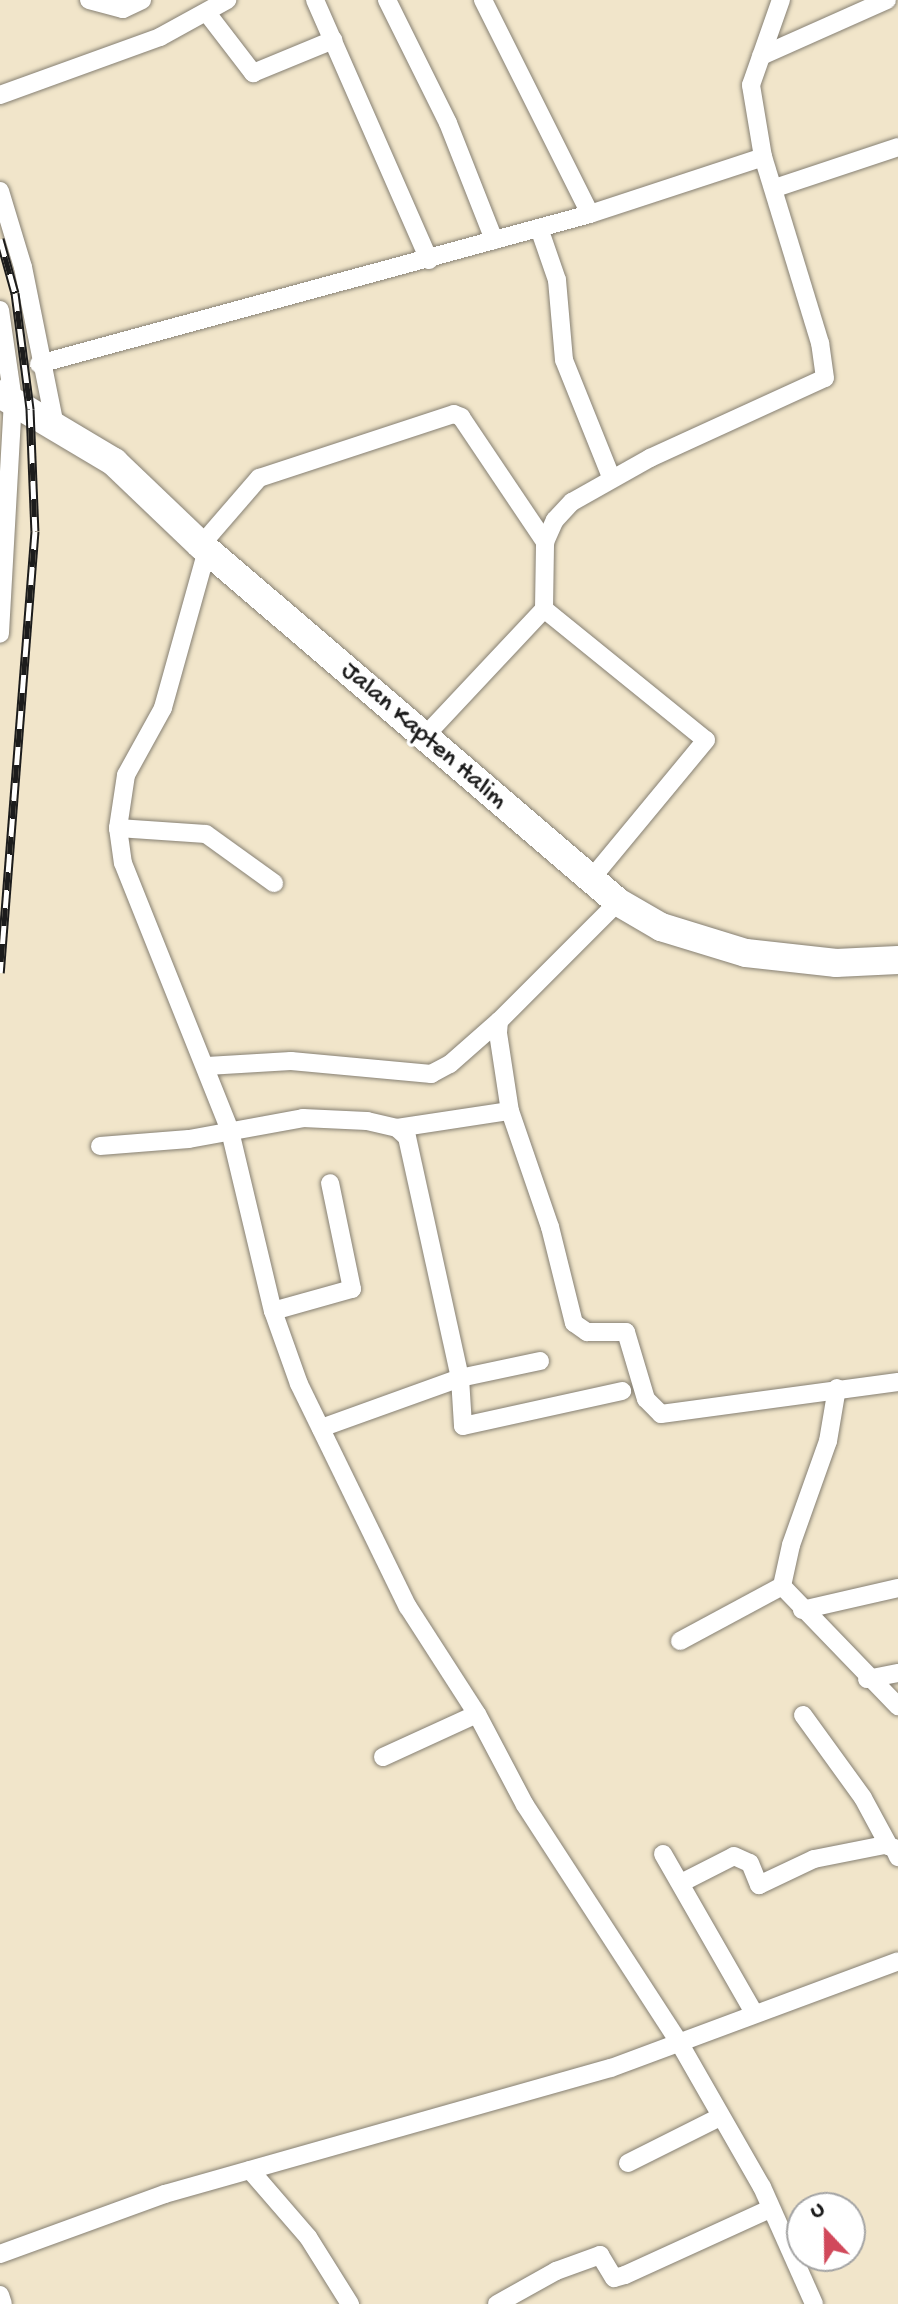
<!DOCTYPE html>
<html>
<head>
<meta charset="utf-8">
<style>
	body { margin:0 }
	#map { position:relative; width:898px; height:2304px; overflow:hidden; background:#f1e5ca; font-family:"Gochi Hand",sans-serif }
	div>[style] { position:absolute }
	.roads { filter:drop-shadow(0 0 2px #868073) drop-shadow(0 0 2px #868073) }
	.street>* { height:18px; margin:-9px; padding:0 9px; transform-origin:9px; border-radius:9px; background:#fff }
	.primary>* { height:28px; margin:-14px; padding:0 14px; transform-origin:14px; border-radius:14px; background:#fff }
	.rail>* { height:9px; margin-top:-4.5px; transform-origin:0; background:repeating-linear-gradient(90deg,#fff 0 18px,#1c1c1c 0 36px); box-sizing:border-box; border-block:2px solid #1c1c1c }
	span { translate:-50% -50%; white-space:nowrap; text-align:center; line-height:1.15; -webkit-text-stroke:7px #fff; paint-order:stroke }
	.street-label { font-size:26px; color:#1c1c1c }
	.north { position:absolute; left:786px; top:2192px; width:80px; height:80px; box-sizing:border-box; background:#fff; border:2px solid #a4a4a4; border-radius:50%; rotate:338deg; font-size:22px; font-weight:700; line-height:32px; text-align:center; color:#1c1c1c }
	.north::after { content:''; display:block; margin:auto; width:28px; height:36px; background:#d1495b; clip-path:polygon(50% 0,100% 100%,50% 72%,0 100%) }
</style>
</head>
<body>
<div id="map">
	<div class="roads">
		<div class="street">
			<div style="left:89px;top:0;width:35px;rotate:15deg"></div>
			<div style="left:123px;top:9px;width:21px;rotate:-25deg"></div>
			<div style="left:315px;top:0;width:284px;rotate:66.3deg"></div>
			<div style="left:387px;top:0;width:137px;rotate:63.6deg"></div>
			<div style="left:448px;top:123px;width:126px;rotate:68.5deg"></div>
			<div style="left:483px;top:0;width:239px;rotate:63.4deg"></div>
			<div style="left:207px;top:13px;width:76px;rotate:52.5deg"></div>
			<div style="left:253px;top:73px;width:87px;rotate:-22.4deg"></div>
			<div style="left:761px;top:56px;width:138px;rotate:-24deg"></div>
			<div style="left:0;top:95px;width:170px;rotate:-19.9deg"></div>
			<div style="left:160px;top:37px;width:77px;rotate:-28.9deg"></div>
			<div style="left:775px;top:188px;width:130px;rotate:-18.4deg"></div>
			<div style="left:0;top:191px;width:79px;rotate:73.2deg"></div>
			<div style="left:23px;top:267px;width:161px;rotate:78.6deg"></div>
			<div style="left:539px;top:228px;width:55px;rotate:70.9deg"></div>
			<div style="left:557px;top:280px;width:80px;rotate:85deg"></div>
			<div style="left:564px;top:360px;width:126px;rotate:68.1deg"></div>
			<div style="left:0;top:310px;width:91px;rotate:81.8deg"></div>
			<div style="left:13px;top:400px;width:234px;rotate:93.2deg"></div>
			<div style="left:39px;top:364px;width:571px;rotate:-15.23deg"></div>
			<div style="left:590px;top:214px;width:182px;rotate:-18.2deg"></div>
			<div style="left:763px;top:157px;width:73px;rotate:-99.5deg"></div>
			<div style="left:751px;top:85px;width:90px;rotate:-70.6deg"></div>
			<div style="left:201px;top:545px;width:89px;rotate:-49.1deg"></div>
			<div style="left:259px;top:478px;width:205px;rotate:-18.2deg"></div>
			<div style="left:454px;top:414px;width:8px;rotate:23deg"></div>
			<div style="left:461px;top:417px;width:151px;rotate:56.1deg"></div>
			<div style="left:207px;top:550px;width:164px;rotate:105.6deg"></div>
			<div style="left:163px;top:708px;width:77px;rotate:118.9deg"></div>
			<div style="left:126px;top:775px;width:54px;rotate:98.6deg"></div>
			<div style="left:118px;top:828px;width:35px;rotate:82deg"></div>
			<div style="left:123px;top:863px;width:289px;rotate:68.2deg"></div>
			<div style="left:230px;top:1131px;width:185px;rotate:76.6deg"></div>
			<div style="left:273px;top:1311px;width:77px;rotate:70.4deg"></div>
			<div style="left:299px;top:1384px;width:248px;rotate:64deg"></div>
			<div style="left:408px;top:1607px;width:127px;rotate:57.2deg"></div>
			<div style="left:477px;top:1714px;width:103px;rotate:62.2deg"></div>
			<div style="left:525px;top:1805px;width:285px;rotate:57deg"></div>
			<div style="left:680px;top:2044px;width:165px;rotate:60.2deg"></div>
			<div style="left:762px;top:2187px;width:128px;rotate:66deg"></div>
			<div style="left:544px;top:609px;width:208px;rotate:39deg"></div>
			<div style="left:706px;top:740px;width:182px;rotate:129.6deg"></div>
			<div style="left:424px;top:737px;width:175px;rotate:-46.8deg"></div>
			<div style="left:544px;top:609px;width:67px;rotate:-89.1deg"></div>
			<div style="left:545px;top:542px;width:24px;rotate:-66deg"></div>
			<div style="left:555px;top:520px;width:25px;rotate:-47deg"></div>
			<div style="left:572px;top:502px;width:90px;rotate:-29.4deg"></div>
			<div style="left:650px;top:458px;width:192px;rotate:-24.6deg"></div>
			<div style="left:825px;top:378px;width:35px;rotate:-98deg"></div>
			<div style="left:820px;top:343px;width:195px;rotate:-107deg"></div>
			<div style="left:118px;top:828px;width:88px;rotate:3.9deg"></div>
			<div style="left:206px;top:834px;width:84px;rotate:35.8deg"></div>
			<div style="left:618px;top:902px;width:168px;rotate:135deg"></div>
			<div style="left:499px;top:1021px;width:12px;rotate:95deg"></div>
			<div style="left:498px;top:1033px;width:79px;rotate:81.3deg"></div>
			<div style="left:510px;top:1111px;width:123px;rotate:71deg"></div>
			<div style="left:550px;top:1227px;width:99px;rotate:76deg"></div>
			<div style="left:574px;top:1323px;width:16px;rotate:35deg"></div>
			<div style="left:587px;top:1332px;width:39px"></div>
			<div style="left:626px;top:1332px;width:70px;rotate:73.4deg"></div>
			<div style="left:646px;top:1399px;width:21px;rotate:45deg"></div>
			<div style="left:661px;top:1414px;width:239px;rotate:-7.7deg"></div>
			<div style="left:207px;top:1066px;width:84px;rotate:-3.4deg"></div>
			<div style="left:291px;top:1061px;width:141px;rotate:5.3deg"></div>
			<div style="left:431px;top:1074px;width:21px;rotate:-28deg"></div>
			<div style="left:450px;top:1064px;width:65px;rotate:-41.3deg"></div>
			<div style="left:397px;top:1128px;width:114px;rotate:-8.6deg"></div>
			<div style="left:100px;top:1146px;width:89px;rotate:-4.5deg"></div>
			<div style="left:189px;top:1139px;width:116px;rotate:-10.4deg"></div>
			<div style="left:303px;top:1118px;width:64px;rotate:2.7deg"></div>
			<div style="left:367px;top:1121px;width:31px;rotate:13deg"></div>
			<div style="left:397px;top:1128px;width:13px;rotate:42deg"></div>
			<div style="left:407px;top:1137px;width:247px;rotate:77.6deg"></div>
			<div style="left:460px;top:1378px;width:148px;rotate:160.2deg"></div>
			<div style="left:273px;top:1311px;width:82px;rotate:-15.6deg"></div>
			<div style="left:352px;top:1289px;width:108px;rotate:-101.7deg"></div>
			<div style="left:540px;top:1361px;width:82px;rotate:168deg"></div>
			<div style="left:460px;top:1378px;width:48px;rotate:86.4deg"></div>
			<div style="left:463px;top:1426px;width:163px;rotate:-12.4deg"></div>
			<div style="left:837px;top:1388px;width:54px;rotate:99.6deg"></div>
			<div style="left:828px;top:1441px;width:110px;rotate:109.6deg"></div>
			<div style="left:791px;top:1545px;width:42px;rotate:102.4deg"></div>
			<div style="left:782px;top:1586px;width:167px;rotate:46deg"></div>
			<div style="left:802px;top:1610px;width:98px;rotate:-12.9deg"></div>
			<div style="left:680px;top:1641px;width:116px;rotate:-28.3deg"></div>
			<div style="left:867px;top:1679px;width:32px;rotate:-11deg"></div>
			<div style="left:803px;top:1715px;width:102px;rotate:54.1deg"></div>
			<div style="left:863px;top:1798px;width:55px;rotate:61.6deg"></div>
			<div style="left:383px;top:1757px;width:103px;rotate:-24.6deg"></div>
			<div style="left:663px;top:1854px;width:183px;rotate:60.2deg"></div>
			<div style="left:681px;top:1883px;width:59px;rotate:-27deg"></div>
			<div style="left:734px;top:1856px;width:17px;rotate:24deg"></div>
			<div style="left:750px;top:1863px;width:24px;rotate:68deg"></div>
			<div style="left:759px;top:1885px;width:61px;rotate:-25.3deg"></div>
			<div style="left:814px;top:1859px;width:72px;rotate:-11.2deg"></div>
			<div style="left:885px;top:1845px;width:9px;rotate:18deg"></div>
			<div style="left:894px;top:1848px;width:10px;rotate:66deg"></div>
			<div style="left:628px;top:2163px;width:103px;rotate:-26.6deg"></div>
			<div style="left:250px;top:2170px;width:89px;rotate:49.1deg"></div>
			<div style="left:308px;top:2237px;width:79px;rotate:57.9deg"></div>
			<div style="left:0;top:2254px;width:176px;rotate:-20deg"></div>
			<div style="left:165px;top:2194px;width:463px;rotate:-15.8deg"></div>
			<div style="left:611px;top:2068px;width:306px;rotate:-20.4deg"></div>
			<div style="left:0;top:2295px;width:9px;rotate:72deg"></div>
			<div style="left:497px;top:2304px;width:68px;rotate:-29.2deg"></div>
			<div style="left:556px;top:2271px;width:47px;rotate:-20deg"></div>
			<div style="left:600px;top:2255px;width:27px;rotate:59deg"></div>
			<div style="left:614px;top:2278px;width:11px;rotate:-15deg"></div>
			<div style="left:625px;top:2275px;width:159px;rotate:-24.5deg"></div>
		</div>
		<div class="primary">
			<div style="left:0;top:394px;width:133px;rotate:30.8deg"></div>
			<div style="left:114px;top:462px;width:120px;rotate:43.7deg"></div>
			<div style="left:201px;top:545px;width:549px;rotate:40.57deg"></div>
			<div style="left:618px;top:902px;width:50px;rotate:30.2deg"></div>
			<div style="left:661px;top:927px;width:89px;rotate:17deg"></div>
			<div style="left:746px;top:953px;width:91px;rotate:6.3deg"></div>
			<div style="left:836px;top:963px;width:62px;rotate:-2.8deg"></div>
		</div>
	</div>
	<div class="rail">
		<div style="left:0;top:239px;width:56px;rotate:74.5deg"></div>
		<div style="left:15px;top:293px;width:117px;rotate:82.6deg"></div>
		<div style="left:30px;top:409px;width:122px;rotate:87.7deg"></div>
		<div style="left:35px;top:531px;width:443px;rotate:94.5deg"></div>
	</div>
	<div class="street-label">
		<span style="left:423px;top:737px;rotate:41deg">Jalan Kapten Halim</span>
	</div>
	<div class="north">U</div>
</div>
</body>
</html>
